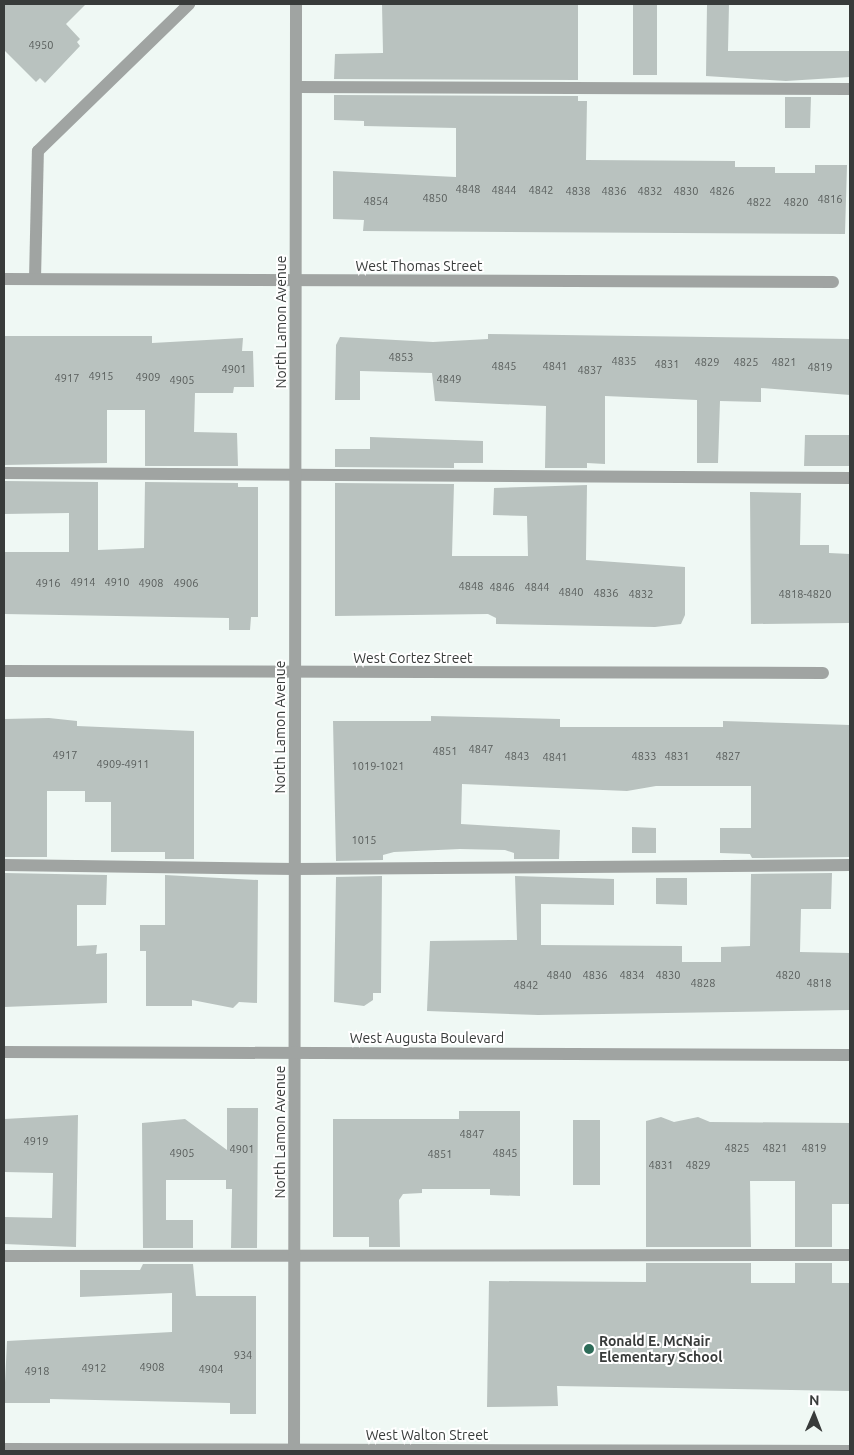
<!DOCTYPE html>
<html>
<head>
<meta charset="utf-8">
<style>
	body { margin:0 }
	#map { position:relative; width:854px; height:1455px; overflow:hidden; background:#eff8f4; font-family:Ubuntu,sans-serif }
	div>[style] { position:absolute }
	.building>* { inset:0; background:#b9c2bf }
	.service>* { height:12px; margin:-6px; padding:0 6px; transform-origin:6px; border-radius:6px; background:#a0a4a2 }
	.minor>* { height:12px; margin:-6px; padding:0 6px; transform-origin:6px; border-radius:6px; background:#a0a4a2 }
	.tertiary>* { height:12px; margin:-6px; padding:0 6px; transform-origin:6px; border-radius:6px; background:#a0a4a2 }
	.dots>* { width:14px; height:14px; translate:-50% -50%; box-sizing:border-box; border:2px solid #fff; border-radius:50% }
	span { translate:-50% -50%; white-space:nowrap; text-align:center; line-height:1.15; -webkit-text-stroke:4px #fff; paint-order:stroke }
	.number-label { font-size:11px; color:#585d5b }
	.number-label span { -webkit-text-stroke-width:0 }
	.street-label { font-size:14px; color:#383b3a }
	.poi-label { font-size:14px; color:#383b3a; font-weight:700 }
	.left { translate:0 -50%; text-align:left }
	.frame { position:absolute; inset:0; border:5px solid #383b3a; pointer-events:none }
	.north { position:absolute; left:789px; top:1390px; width:50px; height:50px; -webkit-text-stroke:4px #fff; paint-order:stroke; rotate:1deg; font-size:14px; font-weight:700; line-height:20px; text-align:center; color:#383b3a }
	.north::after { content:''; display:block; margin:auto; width:18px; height:22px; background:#383b3a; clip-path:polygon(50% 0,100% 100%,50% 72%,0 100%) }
</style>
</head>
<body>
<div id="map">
	<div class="building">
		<div style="clip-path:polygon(4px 4px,86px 4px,66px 24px,80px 39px,77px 42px,80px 46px,45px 83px,40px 78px,36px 82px,4px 50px)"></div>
		<div style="clip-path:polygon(382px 4px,578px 4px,578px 80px,334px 79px,335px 54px,383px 53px)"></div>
		<div style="clip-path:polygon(633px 4px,657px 4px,657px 75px,633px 75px)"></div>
		<div style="clip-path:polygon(707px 4px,729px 4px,728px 51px,850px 51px,850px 77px,786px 81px,706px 76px)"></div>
		<div style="clip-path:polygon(334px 95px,578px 96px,578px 101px,587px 101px,586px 160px,735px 161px,735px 167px,775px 167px,775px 173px,815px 173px,815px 165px,847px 165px,845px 234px,363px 231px,364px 220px,333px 219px,333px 171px,456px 177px,456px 128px,364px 126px,364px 121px,334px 120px)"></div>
		<div style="clip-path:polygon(785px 97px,811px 97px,810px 128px,785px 128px)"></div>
		<div style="clip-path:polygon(488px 334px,850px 339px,850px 395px,761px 388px,761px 402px,720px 401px,718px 463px,697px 463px,697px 400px,605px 396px,605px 464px,587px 463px,587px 468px,545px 468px,546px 406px,435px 401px,432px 373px,360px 371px,360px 400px,335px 400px,336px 345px,340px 337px,433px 342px,488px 339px)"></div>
		<div style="clip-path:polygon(4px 336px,152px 336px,152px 343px,243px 338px,242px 351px,253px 351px,254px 387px,234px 387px,233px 393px,195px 393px,194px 432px,237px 433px,238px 466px,145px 466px,145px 410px,107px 410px,107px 463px,4px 465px)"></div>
		<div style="clip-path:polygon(805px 435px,850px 435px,850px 466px,804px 466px)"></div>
		<div style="clip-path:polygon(370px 437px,483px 441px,483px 463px,454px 463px,454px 468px,335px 467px,335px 449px,370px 449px)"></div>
		<div style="clip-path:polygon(4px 481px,98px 482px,98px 550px,144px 548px,145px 482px,238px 483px,238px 487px,258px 487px,258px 617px,251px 617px,250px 630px,229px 630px,229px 618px,4px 614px,4px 552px,69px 552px,69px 513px,4px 514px)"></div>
		<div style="clip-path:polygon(335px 483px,454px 484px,452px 556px,528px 556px,527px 516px,493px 515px,494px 488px,587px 485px,586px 560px,685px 567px,685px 615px,681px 624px,655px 627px,496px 624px,496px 618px,488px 614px,335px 616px)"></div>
		<div style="clip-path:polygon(750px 492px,801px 493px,800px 545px,829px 545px,829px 553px,850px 554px,850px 623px,751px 624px)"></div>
		<div style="clip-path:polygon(431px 716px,560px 719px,560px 727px,723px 727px,723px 721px,850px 725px,850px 857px,752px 858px,750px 854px,720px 853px,720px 828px,751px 828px,751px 786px,656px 786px,627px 791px,462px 784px,461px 824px,560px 830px,559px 859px,514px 859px,514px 853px,505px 850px,460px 849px,394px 852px,383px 855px,383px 860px,336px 861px,333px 721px,431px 721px)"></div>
		<div style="clip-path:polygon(49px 718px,77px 721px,77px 726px,194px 731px,194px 859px,165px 859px,165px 852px,111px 852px,111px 802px,85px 802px,85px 791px,47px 791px,47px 857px,4px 857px,4px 719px)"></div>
		<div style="clip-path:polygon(632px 827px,656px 828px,656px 853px,632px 853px)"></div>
		<div style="clip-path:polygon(4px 873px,107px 875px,106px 905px,77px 905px,77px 946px,97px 945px,96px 954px,107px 953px,107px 1003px,4px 1007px)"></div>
		<div style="clip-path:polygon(832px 873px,831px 909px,801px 909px,800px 952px,850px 953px,850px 1010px,538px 1015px,427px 1011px,430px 941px,517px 940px,515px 876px,614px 879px,614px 905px,541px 904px,541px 945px,682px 946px,682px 962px,721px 962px,721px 947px,750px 946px,751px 874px)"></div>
		<div style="clip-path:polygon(165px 875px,258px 880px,257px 1003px,239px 1002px,233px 1008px,192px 1000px,192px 1006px,146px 1006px,146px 951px,140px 951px,140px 925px,165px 925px)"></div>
		<div style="clip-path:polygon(382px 876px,381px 993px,373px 993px,373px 1000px,364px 1006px,334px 1002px,336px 877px)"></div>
		<div style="clip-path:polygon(656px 878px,687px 878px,687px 905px,656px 904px)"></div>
		<div style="clip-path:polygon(227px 1108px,258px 1108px,257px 1248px,231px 1248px,232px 1189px,226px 1189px,226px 1180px,166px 1180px,166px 1220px,193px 1220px,193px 1248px,143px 1248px,142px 1123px,185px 1119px,227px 1150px)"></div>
		<div style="clip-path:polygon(459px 1111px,520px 1111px,520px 1196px,490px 1195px,490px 1189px,422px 1189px,422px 1193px,403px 1194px,399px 1200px,400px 1247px,369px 1247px,369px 1237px,333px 1237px,333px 1119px,459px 1119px)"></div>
		<div style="clip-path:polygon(78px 1115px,76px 1247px,4px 1244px,4px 1217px,52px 1218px,53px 1173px,4px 1172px,4px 1119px)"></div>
		<div style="clip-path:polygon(661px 1117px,674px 1122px,698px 1117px,710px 1122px,850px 1123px,850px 1204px,832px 1204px,832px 1247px,795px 1247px,795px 1181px,750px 1181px,751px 1247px,646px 1247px,646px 1121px)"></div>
		<div style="clip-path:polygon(573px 1120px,600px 1120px,600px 1185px,573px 1185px)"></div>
		<div style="clip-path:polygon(646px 1263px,751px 1263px,751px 1283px,795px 1283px,795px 1263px,832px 1263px,832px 1283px,850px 1283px,850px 1391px,557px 1386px,558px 1406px,487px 1407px,489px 1281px,646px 1282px)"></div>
		<div style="clip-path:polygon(143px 1264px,193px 1264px,196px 1296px,256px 1296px,256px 1414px,230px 1414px,230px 1403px,50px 1399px,50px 1403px,4px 1403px,7px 1341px,172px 1332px,172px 1293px,80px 1297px,80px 1270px,140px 1270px)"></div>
	</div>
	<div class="service">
		<div style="left:296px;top:87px;width:554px;rotate:0.21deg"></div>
		<div style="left:35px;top:279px;width:128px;rotate:-88.7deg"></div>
		<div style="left:38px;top:151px;width:211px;rotate:-44.2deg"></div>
		<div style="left:4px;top:473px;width:846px;rotate:0.34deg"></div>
		<div style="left:4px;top:865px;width:291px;rotate:0.8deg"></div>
		<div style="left:295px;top:869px;width:555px;rotate:-0.41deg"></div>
		<div style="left:4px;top:1256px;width:846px;rotate:-0.07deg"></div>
	</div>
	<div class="minor">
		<div style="left:4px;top:279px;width:829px;rotate:0.21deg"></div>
		<div style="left:4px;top:671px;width:819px;rotate:0.14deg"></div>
		<div style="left:4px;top:1449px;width:846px;rotate:0.14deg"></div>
		<div style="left:294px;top:1451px;width:1447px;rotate:-89.92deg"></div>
	</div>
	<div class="tertiary">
		<div style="left:4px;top:1052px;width:846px;rotate:0.2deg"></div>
	</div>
	<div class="dots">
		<div style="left:589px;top:1349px;background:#2d6c59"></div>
	</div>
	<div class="number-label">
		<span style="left:41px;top:45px">4950</span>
		<span style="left:468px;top:189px">4848</span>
		<span style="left:504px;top:190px">4844</span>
		<span style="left:541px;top:190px">4842</span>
		<span style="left:578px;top:191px">4838</span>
		<span style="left:614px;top:191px">4836</span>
		<span style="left:650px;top:191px">4832</span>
		<span style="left:686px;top:191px">4830</span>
		<span style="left:722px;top:191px">4826</span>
		<span style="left:435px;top:198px">4850</span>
		<span style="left:830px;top:199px">4816</span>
		<span style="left:376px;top:201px">4854</span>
		<span style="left:759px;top:202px">4822</span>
		<span style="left:796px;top:202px">4820</span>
		<span style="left:401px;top:357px">4853</span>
		<span style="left:624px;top:361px">4835</span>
		<span style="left:707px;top:362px">4829</span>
		<span style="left:746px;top:362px">4825</span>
		<span style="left:784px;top:362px">4821</span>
		<span style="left:667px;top:364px">4831</span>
		<span style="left:504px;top:366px">4845</span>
		<span style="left:555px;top:366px">4841</span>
		<span style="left:820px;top:367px">4819</span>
		<span style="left:234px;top:369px">4901</span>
		<span style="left:590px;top:370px">4837</span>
		<span style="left:101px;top:376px">4915</span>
		<span style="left:148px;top:377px">4909</span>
		<span style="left:67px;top:378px">4917</span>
		<span style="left:449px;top:379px">4849</span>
		<span style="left:182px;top:380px">4905</span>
		<span style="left:83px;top:582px">4914</span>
		<span style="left:117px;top:582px">4910</span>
		<span style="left:48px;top:583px">4916</span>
		<span style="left:151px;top:583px">4908</span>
		<span style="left:186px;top:583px">4906</span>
		<span style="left:471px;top:586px">4848</span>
		<span style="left:502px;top:587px">4846</span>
		<span style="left:537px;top:587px">4844</span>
		<span style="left:571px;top:592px">4840</span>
		<span style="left:606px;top:593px">4836</span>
		<span style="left:641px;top:594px">4832</span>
		<span style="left:805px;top:594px">4818-4820</span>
		<span style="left:481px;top:749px">4847</span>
		<span style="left:445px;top:751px">4851</span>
		<span style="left:65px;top:755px">4917</span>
		<span style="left:517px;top:756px">4843</span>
		<span style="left:644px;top:756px">4833</span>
		<span style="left:677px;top:756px">4831</span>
		<span style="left:728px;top:756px">4827</span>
		<span style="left:555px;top:757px">4841</span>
		<span style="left:123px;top:764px">4909-4911</span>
		<span style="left:378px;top:766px">1019-1021</span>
		<span style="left:364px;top:840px">1015</span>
		<span style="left:559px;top:975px">4840</span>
		<span style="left:595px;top:975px">4836</span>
		<span style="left:632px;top:975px">4834</span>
		<span style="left:668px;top:975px">4830</span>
		<span style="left:788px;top:975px">4820</span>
		<span style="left:703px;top:983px">4828</span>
		<span style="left:819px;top:983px">4818</span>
		<span style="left:526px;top:985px">4842</span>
		<span style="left:472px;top:1134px">4847</span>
		<span style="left:36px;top:1141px">4919</span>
		<span style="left:737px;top:1148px">4825</span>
		<span style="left:775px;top:1148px">4821</span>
		<span style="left:814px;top:1148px">4819</span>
		<span style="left:242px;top:1149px">4901</span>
		<span style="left:182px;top:1153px">4905</span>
		<span style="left:505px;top:1153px">4845</span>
		<span style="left:440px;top:1154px">4851</span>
		<span style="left:661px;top:1165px">4831</span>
		<span style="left:698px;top:1165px">4829</span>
		<span style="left:243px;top:1355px">934</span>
		<span style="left:152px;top:1367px">4908</span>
		<span style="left:94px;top:1368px">4912</span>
		<span style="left:211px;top:1369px">4904</span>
		<span style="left:37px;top:1371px">4918</span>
	</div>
	<div class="street-label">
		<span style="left:419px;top:266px">West Thomas Street</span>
		<span style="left:281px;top:322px;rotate:-90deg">North Lamon Avenue</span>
		<span style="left:413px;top:658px">West Cortez Street</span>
		<span style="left:280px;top:727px;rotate:-90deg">North Lamon Avenue</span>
		<span style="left:427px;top:1038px">West Augusta Boulevard</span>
		<span style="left:280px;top:1132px;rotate:-90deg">North Lamon Avenue</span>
		<span style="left:427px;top:1435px">West Walton Street</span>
	</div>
	<div class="poi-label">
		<span class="left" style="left:599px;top:1349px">Ronald E. McNair<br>Elementary School</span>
	</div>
	<div class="frame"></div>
	<div class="north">N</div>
</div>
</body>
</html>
